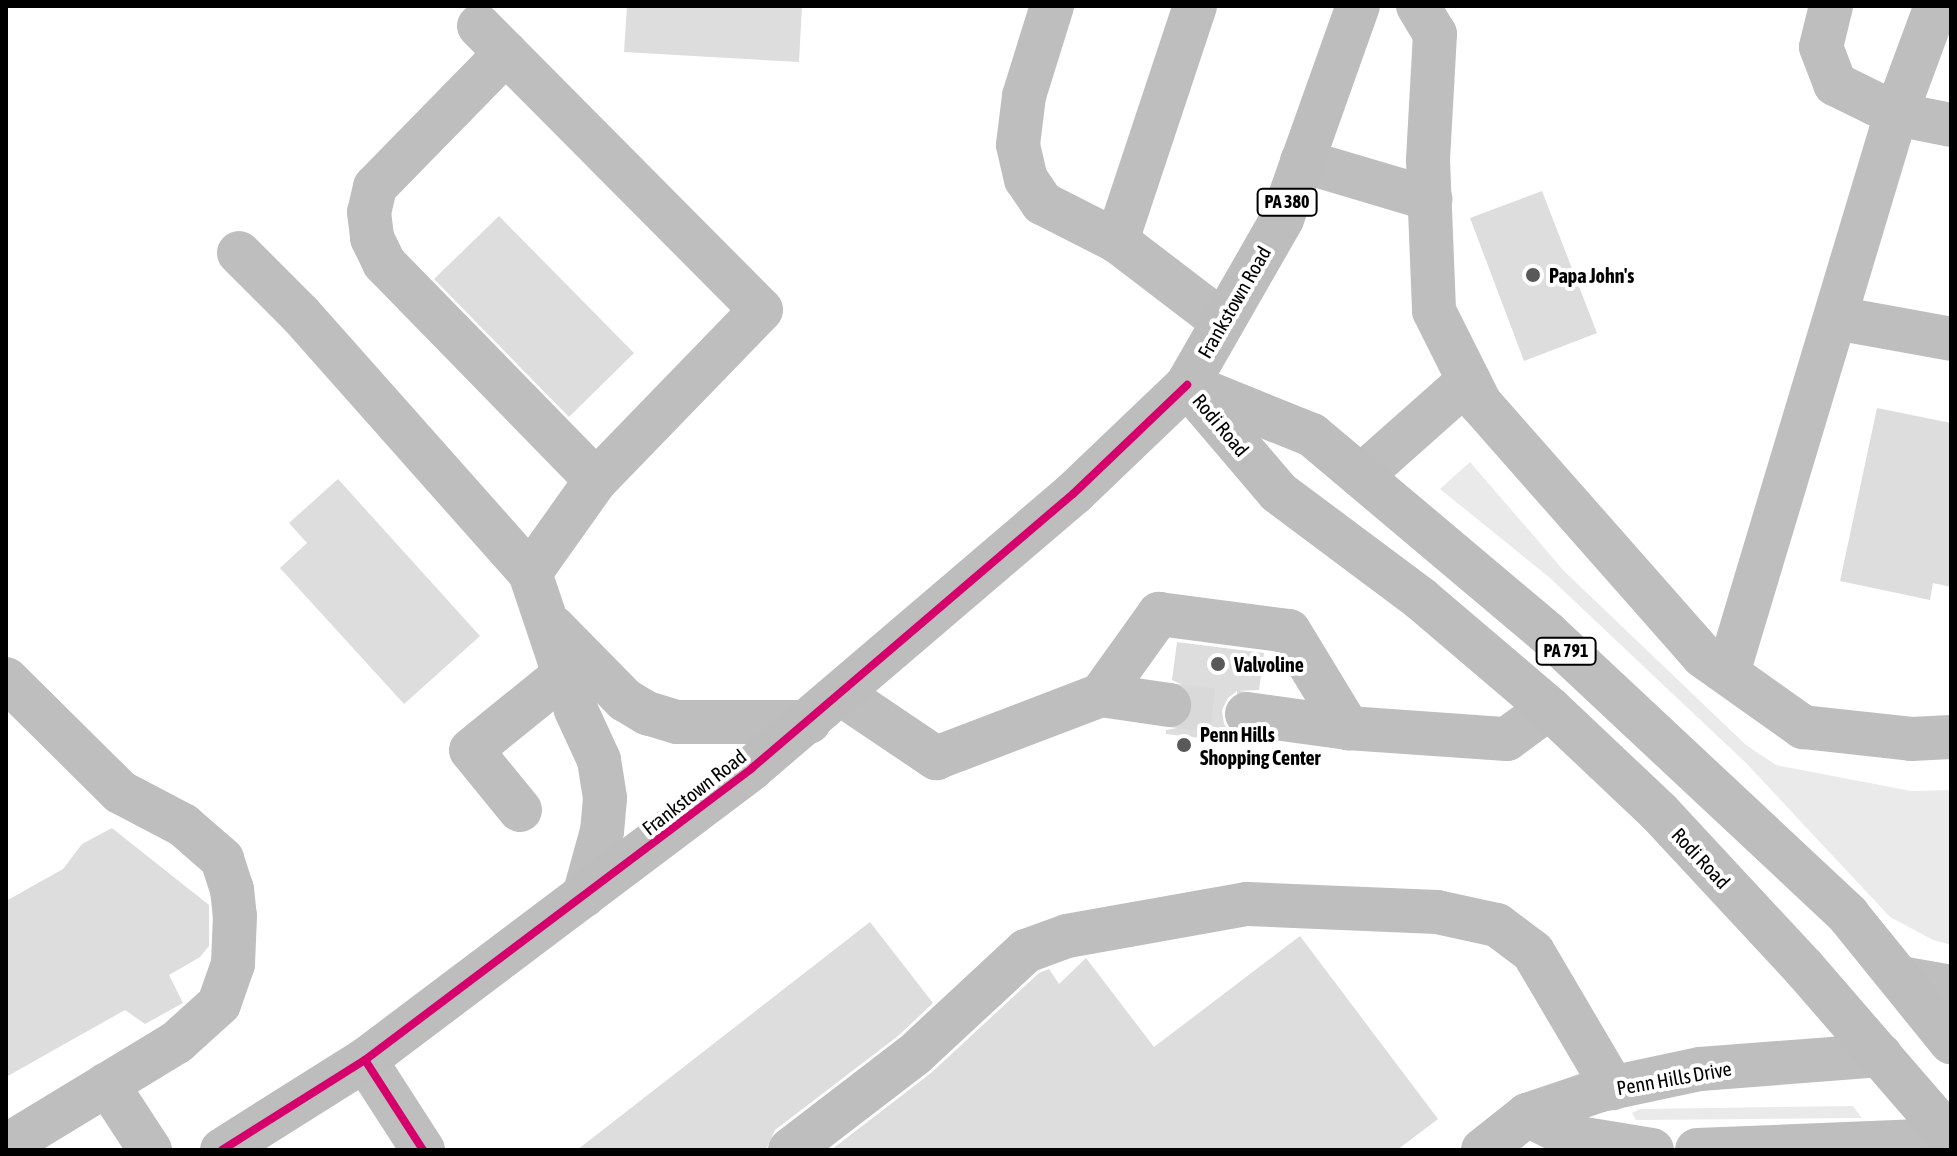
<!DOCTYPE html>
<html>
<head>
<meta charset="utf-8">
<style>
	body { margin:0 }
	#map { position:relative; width:1957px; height:1156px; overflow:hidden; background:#fff; font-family:"Asap Condensed",sans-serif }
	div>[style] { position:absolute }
	.green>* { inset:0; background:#eaeaea }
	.building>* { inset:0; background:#ddd }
	.minor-tunnel>* { height:44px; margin-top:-22px; transform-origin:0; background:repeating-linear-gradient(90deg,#d9d9d9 0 44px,transparent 0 66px) }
	.minor>* { height:44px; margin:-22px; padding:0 22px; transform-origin:22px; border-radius:22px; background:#bebebe }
	.major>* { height:44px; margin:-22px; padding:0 22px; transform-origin:22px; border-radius:22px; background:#bdbdbd }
	.cycleway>* { height:8px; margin:-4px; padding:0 4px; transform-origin:4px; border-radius:4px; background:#d6006c }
	.dots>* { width:22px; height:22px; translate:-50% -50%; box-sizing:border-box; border:4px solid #fff; border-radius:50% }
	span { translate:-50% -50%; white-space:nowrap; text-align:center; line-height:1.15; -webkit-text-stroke:8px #fff; paint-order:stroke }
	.shield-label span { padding:2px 6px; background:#fff; border:2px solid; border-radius:6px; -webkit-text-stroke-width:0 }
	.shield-label { font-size:18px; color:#000; font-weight:700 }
	.poi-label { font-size:20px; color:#000; font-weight:700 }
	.left { translate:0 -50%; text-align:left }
	.street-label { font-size:20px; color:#000 }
	.frame { position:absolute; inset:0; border:8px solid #000; pointer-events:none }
</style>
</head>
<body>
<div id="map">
	<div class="green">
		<div style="clip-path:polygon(1470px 462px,1564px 571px,1746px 745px,1776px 765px,1911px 791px,1951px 790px,1951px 945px,1933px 940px,1890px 917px,1746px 763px,1550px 578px,1440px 489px)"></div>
		<div style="clip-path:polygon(1853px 1106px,1862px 1118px,1636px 1120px,1632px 1113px,1640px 1109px)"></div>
	</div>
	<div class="building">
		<div style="clip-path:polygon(627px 6px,802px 6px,799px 62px,624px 52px)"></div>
		<div style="clip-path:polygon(1542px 191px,1597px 333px,1524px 361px,1470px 218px)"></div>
		<div style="clip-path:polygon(499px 216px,634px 353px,569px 417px,434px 279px)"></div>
		<div style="clip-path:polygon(1877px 408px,1951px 423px,1951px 587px,1933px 583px,1930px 600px,1840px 581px)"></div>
		<div style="clip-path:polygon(338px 479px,480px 636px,404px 704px,280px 568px,307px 543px,289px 523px)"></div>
		<div style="clip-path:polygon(1177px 642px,1264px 653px,1259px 690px,1237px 691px,1228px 698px,1222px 710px,1224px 724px,1232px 734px,1244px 739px,1244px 743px,1166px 734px,1166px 730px,1177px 728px,1188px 721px,1194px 708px,1192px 697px,1185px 686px,1172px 680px)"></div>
		<div style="clip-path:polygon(112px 828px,209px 905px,209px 946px,200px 957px,169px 975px,183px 1003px,145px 1024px,125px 1010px,6px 1077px,6px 901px,63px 869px,82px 844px)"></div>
		<div style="clip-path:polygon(870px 922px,933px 1003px,898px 1036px,775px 1130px,766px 1150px,577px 1150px)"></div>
		<div style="clip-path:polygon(1300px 936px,1438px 1119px,1397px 1150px,831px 1150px,931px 1073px,1039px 973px,1049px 969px,1059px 984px,1086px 958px,1154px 1047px)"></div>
	</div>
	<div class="minor-tunnel">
		<div style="left:1169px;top:705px;width:79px;rotate:6.6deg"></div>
	</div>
	<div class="minor">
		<div style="left:1052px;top:6px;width:94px;rotate:107.3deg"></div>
		<div style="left:1024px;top:96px;width:49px;rotate:97deg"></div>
		<div style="left:1018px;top:145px;width:35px;rotate:77deg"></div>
		<div style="left:1026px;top:179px;width:29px;rotate:56deg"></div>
		<div style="left:1042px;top:203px;width:84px;rotate:26.9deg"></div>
		<div style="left:1195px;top:6px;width:248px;rotate:108.4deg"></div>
		<div style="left:1117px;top:241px;width:133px;rotate:37.4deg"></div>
		<div style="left:1418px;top:6px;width:33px;rotate:59deg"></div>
		<div style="left:1435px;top:34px;width:126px;rotate:93.2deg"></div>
		<div style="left:1428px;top:160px;width:151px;rotate:87.7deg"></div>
		<div style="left:1434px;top:311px;width:103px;rotate:63.4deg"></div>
		<div style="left:1480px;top:403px;width:337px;rotate:48.6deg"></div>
		<div style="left:1703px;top:656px;width:123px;rotate:35.4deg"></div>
		<div style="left:1803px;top:727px;width:109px;rotate:6.3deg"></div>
		<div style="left:1911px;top:739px;width:40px;rotate:-2.9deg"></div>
		<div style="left:1831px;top:6px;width:42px;rotate:103.7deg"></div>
		<div style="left:1821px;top:47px;width:40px;rotate:69deg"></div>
		<div style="left:1835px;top:84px;width:68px;rotate:26.2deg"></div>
		<div style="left:1896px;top:114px;width:115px;rotate:-69.7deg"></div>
		<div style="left:479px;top:26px;width:400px;rotate:45.2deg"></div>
		<div style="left:761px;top:310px;width:237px;rotate:134.1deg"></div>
		<div style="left:596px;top:480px;width:114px;rotate:125.4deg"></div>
		<div style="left:506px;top:53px;width:187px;rotate:134.4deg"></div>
		<div style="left:375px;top:187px;width:26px;rotate:103deg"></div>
		<div style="left:369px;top:212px;width:26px;rotate:83deg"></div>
		<div style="left:372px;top:238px;width:28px;rotate:64deg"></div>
		<div style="left:384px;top:263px;width:303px;rotate:45.7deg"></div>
		<div style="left:1302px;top:161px;width:134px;rotate:16.5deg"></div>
		<div style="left:239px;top:253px;width:88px;rotate:45deg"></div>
		<div style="left:301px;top:315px;width:345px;rotate:48.4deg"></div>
		<div style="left:530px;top:573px;width:145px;rotate:71.4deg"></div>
		<div style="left:576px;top:710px;width:55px;rotate:65.3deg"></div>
		<div style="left:599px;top:760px;width:38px;rotate:81deg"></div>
		<div style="left:605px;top:798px;width:33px;rotate:95deg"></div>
		<div style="left:602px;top:831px;width:67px;rotate:105.5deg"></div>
		<div style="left:1836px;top:318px;width:117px;rotate:10.3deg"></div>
		<div style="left:1361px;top:476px;width:144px;rotate:-41.6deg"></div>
		<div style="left:553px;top:627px;width:103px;rotate:45.4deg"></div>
		<div style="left:625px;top:700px;width:26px;rotate:31deg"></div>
		<div style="left:647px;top:713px;width:31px;rotate:17deg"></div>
		<div style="left:677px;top:722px;width:132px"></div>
		<div style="left:1728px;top:673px;width:584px;rotate:-73.27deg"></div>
		<div style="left:1896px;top:114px;width:56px;rotate:11.3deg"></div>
		<div style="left:6px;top:679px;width:161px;rotate:44.7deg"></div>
		<div style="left:120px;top:792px;width:71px;rotate:27.6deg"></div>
		<div style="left:183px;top:825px;width:52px;rotate:41.1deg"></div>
		<div style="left:222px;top:859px;width:32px;rotate:72deg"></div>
		<div style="left:232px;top:889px;width:27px;rotate:84deg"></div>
		<div style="left:235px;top:916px;width:48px;rotate:92.4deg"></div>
		<div style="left:233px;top:964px;width:42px;rotate:109.3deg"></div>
		<div style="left:219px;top:1004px;width:57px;rotate:137.9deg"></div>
		<div style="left:177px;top:1042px;width:200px;rotate:148.7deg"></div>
		<div style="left:841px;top:694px;width:115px;rotate:34deg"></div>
		<div style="left:936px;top:758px;width:177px;rotate:-20.9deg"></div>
		<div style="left:1101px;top:695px;width:100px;rotate:-54.4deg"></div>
		<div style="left:1159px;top:614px;width:131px;rotate:7.5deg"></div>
		<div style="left:1289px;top:631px;width:114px;rotate:58.7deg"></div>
		<div style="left:1348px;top:728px;width:159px;rotate:4deg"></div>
		<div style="left:1507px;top:739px;width:52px;rotate:-36.4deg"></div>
		<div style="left:1101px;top:695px;width:69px;rotate:8.4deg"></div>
		<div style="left:1247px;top:714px;width:102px;rotate:7.9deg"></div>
		<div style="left:520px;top:810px;width:77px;rotate:-129.2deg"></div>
		<div style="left:471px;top:750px;width:121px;rotate:-39deg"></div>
		<div style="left:1900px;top:978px;width:52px;rotate:10deg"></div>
		<div style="left:365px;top:1060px;width:107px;rotate:57.2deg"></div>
		<div style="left:107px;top:1084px;width:79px;rotate:56.9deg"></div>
		<div style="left:1527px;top:1115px;width:50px;rotate:26.1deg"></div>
		<div style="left:1572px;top:1137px;width:81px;rotate:9.2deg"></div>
		<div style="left:790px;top:1150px;width:156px;rotate:-37.5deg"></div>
		<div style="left:914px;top:1055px;width:153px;rotate:-42.9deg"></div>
		<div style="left:1026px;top:951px;width:44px;rotate:-20.1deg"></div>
		<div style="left:1067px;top:936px;width:183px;rotate:-10.1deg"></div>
		<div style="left:1247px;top:904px;width:190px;rotate:2.4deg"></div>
		<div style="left:1437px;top:912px;width:61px;rotate:12.2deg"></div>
		<div style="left:1497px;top:925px;width:45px;rotate:36.9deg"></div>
		<div style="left:1533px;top:952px;width:158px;rotate:59.5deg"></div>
		<div style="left:1483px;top:1150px;width:56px;rotate:-38.5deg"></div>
		<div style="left:1527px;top:1115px;width:78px;rotate:-18.7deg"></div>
		<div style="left:1601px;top:1090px;width:101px;rotate:-12deg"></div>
		<div style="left:1700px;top:1069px;width:181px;rotate:-4.4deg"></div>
		<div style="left:1697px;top:1150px;width:254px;rotate:-2.3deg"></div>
	</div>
	<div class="major">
		<div style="left:1187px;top:385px;width:140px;rotate:49.6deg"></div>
		<div style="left:1278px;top:492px;width:179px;rotate:36.8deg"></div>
		<div style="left:1421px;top:599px;width:168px;rotate:40.4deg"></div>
		<div style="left:1549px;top:708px;width:151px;rotate:43.4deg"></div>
		<div style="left:1659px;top:812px;width:213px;rotate:47.1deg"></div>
		<div style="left:1804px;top:968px;width:225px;rotate:49.1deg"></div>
		<div style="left:1193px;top:387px;width:128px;rotate:22deg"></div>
		<div style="left:1312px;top:435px;width:306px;rotate:40.1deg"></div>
		<div style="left:1546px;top:632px;width:414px;rotate:43.1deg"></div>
		<div style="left:1848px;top:915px;width:164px;rotate:51deg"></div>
		<div style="left:222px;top:1150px;width:169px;rotate:-32.2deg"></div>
		<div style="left:365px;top:1060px;width:485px;rotate:-37deg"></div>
		<div style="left:752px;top:768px;width:422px;rotate:-40.5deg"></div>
		<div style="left:1073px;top:494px;width:158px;rotate:-43.7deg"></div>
		<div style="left:1187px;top:385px;width:191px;rotate:-60.2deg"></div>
		<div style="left:1282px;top:219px;width:226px;rotate:-70.4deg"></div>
	</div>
	<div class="cycleway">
		<div style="left:365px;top:1060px;width:107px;rotate:57.2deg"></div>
		<div style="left:222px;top:1150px;width:169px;rotate:-32.2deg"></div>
		<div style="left:365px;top:1060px;width:485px;rotate:-37deg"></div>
		<div style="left:752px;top:768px;width:422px;rotate:-40.5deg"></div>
		<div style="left:1073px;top:494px;width:158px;rotate:-43.7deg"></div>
	</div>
	<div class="dots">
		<div style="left:1533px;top:275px;background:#595959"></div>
		<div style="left:1218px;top:664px;background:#595959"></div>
		<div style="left:1184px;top:745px;background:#595959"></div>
	</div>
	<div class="shield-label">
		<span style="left:1287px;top:202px">PA 380</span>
		<span style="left:1566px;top:651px">PA 791</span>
	</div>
	<div class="poi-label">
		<span class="left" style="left:1549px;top:275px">Papa John's</span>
		<span class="left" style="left:1234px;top:664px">Valvoline</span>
		<span class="left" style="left:1200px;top:746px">Penn Hills<br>Shopping Center</span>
	</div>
	<div class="street-label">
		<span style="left:1234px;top:302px;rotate:-60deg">Frankstown Road</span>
		<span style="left:1221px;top:425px;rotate:50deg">Rodi Road</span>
		<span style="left:694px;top:792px;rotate:-38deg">Frankstown Road</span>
		<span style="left:1701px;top:858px;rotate:47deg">Rodi Road</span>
		<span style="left:1674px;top:1078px;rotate:-10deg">Penn Hills Drive</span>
	</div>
	<div class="frame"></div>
</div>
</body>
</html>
